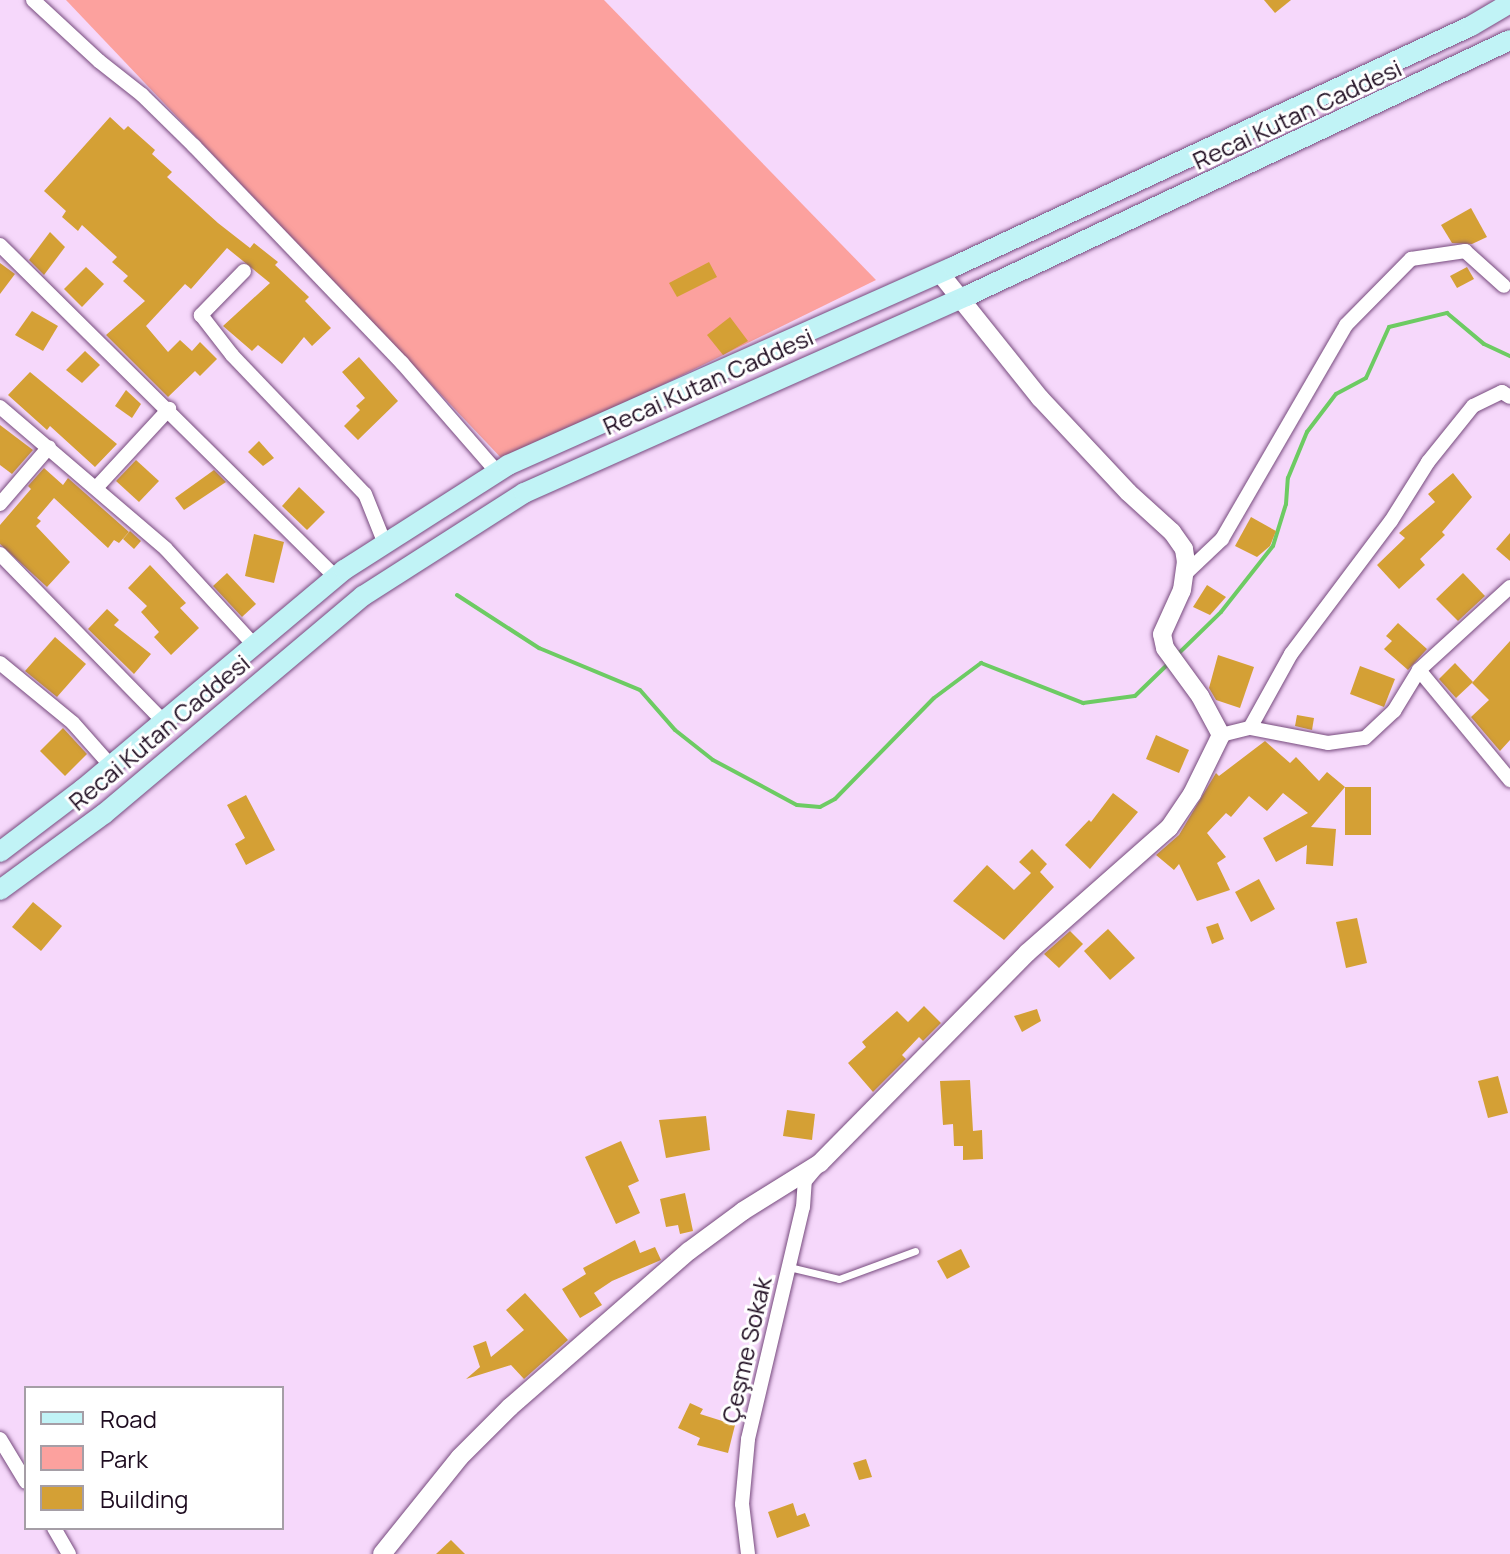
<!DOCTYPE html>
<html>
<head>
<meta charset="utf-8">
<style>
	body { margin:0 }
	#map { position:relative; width:1510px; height:1554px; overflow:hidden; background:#f6d8fb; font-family:Manrope,sans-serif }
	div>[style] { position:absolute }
	.green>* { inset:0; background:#fca19e }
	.stream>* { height:4px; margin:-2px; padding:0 2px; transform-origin:2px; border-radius:2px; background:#6dcb63 }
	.building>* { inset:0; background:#d4a035 }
	.roads { filter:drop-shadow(0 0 2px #764a7d) drop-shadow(0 0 2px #764a7d) }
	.service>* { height:7px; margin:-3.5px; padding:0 3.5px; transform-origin:3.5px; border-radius:3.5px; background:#fff }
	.minor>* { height:14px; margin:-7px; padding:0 7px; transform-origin:7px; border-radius:7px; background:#fff }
	.tertiary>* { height:18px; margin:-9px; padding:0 9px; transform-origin:9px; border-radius:9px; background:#fff }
	.secondary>* { height:20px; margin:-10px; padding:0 10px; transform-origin:10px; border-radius:10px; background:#c1f3f6 }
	span { translate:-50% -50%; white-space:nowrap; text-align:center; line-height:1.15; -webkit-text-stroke:6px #fff; paint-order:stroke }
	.street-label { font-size:24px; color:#1e0c20 }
	.legend { position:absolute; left:24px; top:1386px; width:260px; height:144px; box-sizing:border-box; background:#fff; border:2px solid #a59ea6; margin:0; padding:10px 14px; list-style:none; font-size:24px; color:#1e0c20 }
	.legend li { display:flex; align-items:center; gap:16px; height:40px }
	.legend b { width:40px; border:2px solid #a59ea6 }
</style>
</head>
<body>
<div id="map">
	<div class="green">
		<div style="clip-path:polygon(66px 0,604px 0,876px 280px,505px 462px)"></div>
	</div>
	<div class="stream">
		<div style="left:457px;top:595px;width:98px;rotate:32.9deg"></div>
		<div style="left:539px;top:648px;width:109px;rotate:22.6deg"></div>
		<div style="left:640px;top:690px;width:53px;rotate:48.8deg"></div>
		<div style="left:675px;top:730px;width:48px;rotate:38.3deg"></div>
		<div style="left:713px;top:760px;width:95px;rotate:28.2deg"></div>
		<div style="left:797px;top:805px;width:23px;rotate:5deg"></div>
		<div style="left:820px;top:807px;width:17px;rotate:-28deg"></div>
		<div style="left:835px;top:799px;width:141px;rotate:-45.6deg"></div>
		<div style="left:934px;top:698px;width:59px;rotate:-36.7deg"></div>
		<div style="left:981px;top:663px;width:110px;rotate:21.4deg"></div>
		<div style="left:1083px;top:703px;width:52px;rotate:-7.7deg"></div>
		<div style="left:1135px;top:696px;width:47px;rotate:-44.1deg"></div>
		<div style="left:1178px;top:654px;width:60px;rotate:-44.3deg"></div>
		<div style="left:1221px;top:612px;width:84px;rotate:-51.8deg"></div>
		<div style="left:1273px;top:546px;width:44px;rotate:-72.8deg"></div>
		<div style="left:1286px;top:504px;width:26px;rotate:-86deg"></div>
		<div style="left:1288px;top:478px;width:50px;rotate:-67.6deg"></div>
		<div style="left:1307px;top:432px;width:48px;rotate:-52.7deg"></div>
		<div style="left:1336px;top:394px;width:34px;rotate:-28deg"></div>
		<div style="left:1366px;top:378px;width:56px;rotate:-65.7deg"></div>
		<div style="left:1389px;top:327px;width:60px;rotate:-13.6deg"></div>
		<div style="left:1447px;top:313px;width:48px;rotate:40deg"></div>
		<div style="left:1484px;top:344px;width:29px;rotate:25deg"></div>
	</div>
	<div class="building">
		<div style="clip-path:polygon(1264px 0,1291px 0,1275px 13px)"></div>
		<div style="clip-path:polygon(110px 117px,124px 130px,128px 126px,155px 150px,152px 154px,172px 172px,167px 177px,218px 223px,250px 248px,254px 243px,278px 262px,275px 265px,309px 297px,305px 301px,331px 328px,312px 346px,304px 337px,282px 364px,258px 345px,252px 351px,223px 326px,270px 283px,227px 248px,191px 289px,185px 284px,146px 326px,168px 352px,180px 340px,192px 351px,200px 342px,217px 359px,200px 376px,195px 371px,168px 397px,106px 335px,145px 301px,123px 281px,128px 276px,112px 262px,117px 257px,82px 225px,78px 231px,62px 217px,66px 211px,44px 191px)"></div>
		<div style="clip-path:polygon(1471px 208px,1487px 237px,1472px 244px,1452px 243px,1441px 225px)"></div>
		<div style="clip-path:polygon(50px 232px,65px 247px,44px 275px,29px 260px)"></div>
		<div style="clip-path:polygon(709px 262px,717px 277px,677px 297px,669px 283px)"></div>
		<div style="clip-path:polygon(0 263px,15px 274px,0 294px)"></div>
		<div style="clip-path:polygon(86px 267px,104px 284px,82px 307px,64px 289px)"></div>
		<div style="clip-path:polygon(1467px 267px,1474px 279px,1457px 288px,1450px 276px)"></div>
		<div style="clip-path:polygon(32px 311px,58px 326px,43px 351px,15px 335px)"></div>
		<div style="clip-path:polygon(730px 317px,748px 341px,723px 355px,707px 335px)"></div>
		<div style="clip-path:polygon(85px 351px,100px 365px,82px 383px,66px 370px)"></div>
		<div style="clip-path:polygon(359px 357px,398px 401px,358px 440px,344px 426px,360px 410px,356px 406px,365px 398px,342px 372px)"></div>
		<div style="clip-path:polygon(30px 372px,117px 444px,95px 467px,50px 426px,47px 430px,8px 395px)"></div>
		<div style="clip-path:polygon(126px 390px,141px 404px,132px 418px,115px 406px)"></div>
		<div style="clip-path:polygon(0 425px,33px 450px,12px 474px,0 465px)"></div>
		<div style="clip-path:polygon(259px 441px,274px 458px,263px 466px,248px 452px)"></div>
		<div style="clip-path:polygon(136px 460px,159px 481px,139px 502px,116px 481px)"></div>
		<div style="clip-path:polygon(44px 468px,63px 485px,68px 478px,129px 532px,119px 543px,114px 540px,108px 548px,54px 498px,37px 518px,41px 521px,36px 526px,70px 562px,47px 587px,0 544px,0 525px,31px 489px,28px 486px)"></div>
		<div style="clip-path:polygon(214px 470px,226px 482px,184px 510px,175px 498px)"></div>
		<div style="clip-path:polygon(1453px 473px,1472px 497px,1442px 532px,1445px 535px,1420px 559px,1425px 565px,1399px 589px,1377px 565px,1405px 538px,1399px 533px,1435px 502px,1428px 494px)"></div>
		<div style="clip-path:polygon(299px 487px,325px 512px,307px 530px,282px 506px)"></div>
		<div style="clip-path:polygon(1251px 517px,1276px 531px,1270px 546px,1257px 557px,1235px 546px)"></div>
		<div style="clip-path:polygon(130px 531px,141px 541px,134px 549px,123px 539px)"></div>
		<div style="clip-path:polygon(1510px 533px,1510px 561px,1496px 549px)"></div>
		<div style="clip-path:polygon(254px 534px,284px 542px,274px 583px,245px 576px)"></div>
		<div style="clip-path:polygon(150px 565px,186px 603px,180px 608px,199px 628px,171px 655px,154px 637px,159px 632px,141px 612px,147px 606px,128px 588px)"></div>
		<div style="clip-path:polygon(227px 573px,256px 604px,242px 617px,213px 586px)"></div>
		<div style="clip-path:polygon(1463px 573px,1485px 596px,1458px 621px,1436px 599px)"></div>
		<div style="clip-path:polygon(1207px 585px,1226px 597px,1210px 615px,1193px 607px)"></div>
		<div style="clip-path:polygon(107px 609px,119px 620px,114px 625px,151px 654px,134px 674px,88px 629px)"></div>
		<div style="clip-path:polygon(1398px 623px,1427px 649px,1408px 670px,1384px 649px,1392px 641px,1386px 636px)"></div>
		<div style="clip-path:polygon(55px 637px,86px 664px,57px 697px,25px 671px)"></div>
		<div style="clip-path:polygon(1510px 641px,1510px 740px,1500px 751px,1471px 717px,1489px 700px,1472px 683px)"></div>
		<div style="clip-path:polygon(1218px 655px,1254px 667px,1240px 708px,1216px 700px,1209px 688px)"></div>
		<div style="clip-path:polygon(1455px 663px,1473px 682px,1456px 698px,1439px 679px)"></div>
		<div style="clip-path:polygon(1360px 666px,1395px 679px,1384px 707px,1350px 694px)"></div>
		<div style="clip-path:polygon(1297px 715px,1314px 718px,1312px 730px,1295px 726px)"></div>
		<div style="clip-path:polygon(63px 728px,87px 754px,65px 776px,40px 751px)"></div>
		<div style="clip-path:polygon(1156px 735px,1189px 750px,1179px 773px,1146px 759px)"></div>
		<div style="clip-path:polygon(1265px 741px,1290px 763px,1296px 757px,1319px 781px,1327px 772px,1345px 787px,1311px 827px,1336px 829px,1333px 866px,1306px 864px,1307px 845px,1276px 862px,1263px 838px,1308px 813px,1283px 793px,1267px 811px,1249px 796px,1231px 817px,1226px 813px,1207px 833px,1226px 857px,1217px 863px,1230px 890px,1197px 901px,1179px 864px,1174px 870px,1156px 855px,1179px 835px,1216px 773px,1219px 776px)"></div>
		<div style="clip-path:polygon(1345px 787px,1371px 787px,1371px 835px,1345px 835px)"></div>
		<div style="clip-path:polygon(1113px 793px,1138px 812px,1090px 869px,1065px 845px,1089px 820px,1091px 822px)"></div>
		<div style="clip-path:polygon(246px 795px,275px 850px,246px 865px,235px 844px,245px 838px,227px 805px)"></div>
		<div style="clip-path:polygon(1032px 849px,1047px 864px,1040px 872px,1054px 887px,1004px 940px,953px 901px,987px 865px,1014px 890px,1031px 873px,1019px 862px)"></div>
		<div style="clip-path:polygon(1259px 879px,1275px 909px,1251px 922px,1235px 892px)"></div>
		<div style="clip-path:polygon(33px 902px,62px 926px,41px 951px,12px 927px)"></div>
		<div style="clip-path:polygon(1357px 918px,1367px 963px,1346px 968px,1336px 922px)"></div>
		<div style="clip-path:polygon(1218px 923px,1224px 939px,1212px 944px,1206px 927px)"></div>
		<div style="clip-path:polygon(1108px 929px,1135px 958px,1110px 980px,1084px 951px)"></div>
		<div style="clip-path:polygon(1070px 931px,1083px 944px,1059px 968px,1044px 954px)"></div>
		<div style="clip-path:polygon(924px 1006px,941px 1023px,923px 1041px,919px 1037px,902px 1055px,906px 1059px,873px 1092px,848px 1063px,866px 1047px,862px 1042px,897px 1011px,908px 1022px)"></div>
		<div style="clip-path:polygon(1037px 1009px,1041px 1021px,1022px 1032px,1014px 1016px)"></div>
		<div style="clip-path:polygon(1498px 1076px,1508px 1113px,1488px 1118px,1478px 1081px)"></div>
		<div style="clip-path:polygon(970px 1080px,973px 1131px,982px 1130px,983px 1159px,963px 1160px,963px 1146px,954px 1146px,953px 1124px,943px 1125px,940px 1081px)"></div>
		<div style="clip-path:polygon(787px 1110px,815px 1114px,812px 1140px,783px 1136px)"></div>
		<div style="clip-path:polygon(706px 1116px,710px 1150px,666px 1158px,659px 1120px)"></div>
		<div style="clip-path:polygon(621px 1141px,639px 1181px,628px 1186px,640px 1213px,616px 1224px,585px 1157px)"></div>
		<div style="clip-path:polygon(685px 1193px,693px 1231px,680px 1234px,678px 1225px,666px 1227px,660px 1199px)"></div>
		<div style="clip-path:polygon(635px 1240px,640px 1253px,655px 1247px,661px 1260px,612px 1281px,594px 1293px,602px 1305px,580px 1318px,562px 1289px,586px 1274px,583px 1268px)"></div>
		<div style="clip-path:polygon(961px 1249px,970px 1267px,947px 1279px,937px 1261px)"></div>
		<div style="clip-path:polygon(525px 1293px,568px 1340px,524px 1379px,511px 1365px,466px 1379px,480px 1367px,473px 1346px,486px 1341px,491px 1357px,524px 1330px,506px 1310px)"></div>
		<div style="clip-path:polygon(690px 1403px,703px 1409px,700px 1414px,735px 1425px,728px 1453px,697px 1445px,700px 1438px,678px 1428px)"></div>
		<div style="clip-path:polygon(866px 1459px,872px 1477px,859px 1480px,853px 1463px)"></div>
		<div style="clip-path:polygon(793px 1503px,797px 1516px,805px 1513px,810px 1526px,777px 1538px,768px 1512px)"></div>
		<div style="clip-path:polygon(451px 1540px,465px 1554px,436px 1554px)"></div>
	</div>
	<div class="roads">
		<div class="service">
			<div style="left:789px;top:1267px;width:51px;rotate:13.5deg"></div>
			<div style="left:839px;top:1279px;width:81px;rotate:-20.2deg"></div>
		</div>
		<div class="minor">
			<div style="left:33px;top:0;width:90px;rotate:42.7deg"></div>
			<div style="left:99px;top:61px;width:55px;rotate:38.3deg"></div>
			<div style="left:142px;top:95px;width:73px;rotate:44.4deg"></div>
			<div style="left:194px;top:146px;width:301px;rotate:46.2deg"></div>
			<div style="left:402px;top:363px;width:145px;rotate:48.9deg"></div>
			<div style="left:0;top:245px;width:472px;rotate:44.7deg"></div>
			<div style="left:244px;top:271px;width:62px;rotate:134.3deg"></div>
			<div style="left:201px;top:315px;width:51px;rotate:52.2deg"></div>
			<div style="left:232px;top:355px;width:192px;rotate:46.3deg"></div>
			<div style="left:365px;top:494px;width:54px;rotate:68.2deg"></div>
			<div style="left:0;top:407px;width:218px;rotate:40.5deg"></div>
			<div style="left:166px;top:549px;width:132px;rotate:47.5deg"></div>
			<div style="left:96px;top:488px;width:108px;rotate:-47.3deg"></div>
			<div style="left:0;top:504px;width:75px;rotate:-49.3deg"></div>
			<div style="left:0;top:554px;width:235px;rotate:45.7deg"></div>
			<div style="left:1185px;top:574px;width:51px;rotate:-43.4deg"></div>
			<div style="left:1222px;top:539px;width:247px;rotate:-59.9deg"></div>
			<div style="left:1346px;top:325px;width:93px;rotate:-45.4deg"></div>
			<div style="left:1411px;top:259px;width:55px;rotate:-8.4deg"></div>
			<div style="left:1465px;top:251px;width:52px;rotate:41.9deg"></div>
			<div style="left:0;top:663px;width:94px;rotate:39.4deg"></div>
			<div style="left:73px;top:723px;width:57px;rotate:48.5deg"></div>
			<div style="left:1419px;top:670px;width:143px;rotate:50.4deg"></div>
			<div style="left:1250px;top:728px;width:85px;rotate:-61deg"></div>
			<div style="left:1291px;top:654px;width:166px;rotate:-53.1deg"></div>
			<div style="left:1391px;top:521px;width:70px;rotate:-57.9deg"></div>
			<div style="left:1428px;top:462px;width:72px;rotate:-51.2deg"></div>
			<div style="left:1473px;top:406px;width:32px;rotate:-26deg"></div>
			<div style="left:1502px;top:392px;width:9px;rotate:32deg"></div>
			<div style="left:1221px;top:735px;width:30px;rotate:-14deg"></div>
			<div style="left:1250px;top:728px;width:79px;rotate:10.9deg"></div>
			<div style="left:1328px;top:743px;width:37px;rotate:-8deg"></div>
			<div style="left:1365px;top:738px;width:40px;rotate:-43deg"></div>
			<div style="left:1394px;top:711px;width:48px;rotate:-58.6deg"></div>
			<div style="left:1419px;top:670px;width:123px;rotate:-42.4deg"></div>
			<div style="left:0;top:1439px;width:50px;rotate:58.8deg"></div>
			<div style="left:54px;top:1528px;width:30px;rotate:60deg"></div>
			<div style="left:748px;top:1554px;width:50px;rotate:-96.8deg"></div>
			<div style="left:742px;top:1504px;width:65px;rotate:-84.7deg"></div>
			<div style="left:748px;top:1439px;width:238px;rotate:-76.7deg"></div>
			<div style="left:803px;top:1207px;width:26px;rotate:-86deg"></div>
			<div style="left:805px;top:1181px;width:16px;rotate:-50deg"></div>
		</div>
		<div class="tertiary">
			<div style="left:382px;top:1554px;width:124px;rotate:-51.2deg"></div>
			<div style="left:460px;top:1457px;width:71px;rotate:-45deg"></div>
			<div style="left:510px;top:1407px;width:237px;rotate:-41.1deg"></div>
			<div style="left:689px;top:1251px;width:67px;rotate:-36.5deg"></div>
			<div style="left:743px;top:1211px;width:91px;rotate:-31.9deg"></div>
			<div style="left:820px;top:1163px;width:295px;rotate:-45.4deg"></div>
			<div style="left:1027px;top:953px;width:189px;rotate:-41.4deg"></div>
			<div style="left:1169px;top:828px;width:41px;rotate:-55.9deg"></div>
			<div style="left:1192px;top:794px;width:66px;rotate:-63.8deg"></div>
			<div style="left:1221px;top:735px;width:44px;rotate:-118.3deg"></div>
			<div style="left:1200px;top:696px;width:59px;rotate:-126.1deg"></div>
			<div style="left:1165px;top:648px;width:14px;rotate:-102deg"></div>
			<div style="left:1162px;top:634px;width:48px;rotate:-65.6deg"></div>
			<div style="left:1182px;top:590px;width:28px;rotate:-82deg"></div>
			<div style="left:1186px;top:562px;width:13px;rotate:-99deg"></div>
			<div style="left:1184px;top:549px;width:21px;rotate:-125deg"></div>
			<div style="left:1172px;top:532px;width:59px;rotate:-137.7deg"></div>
			<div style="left:1128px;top:492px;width:129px;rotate:-133.1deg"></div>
			<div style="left:1040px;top:398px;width:160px;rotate:-128.7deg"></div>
		</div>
		<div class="secondary">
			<div style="left:0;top:852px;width:104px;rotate:-37.2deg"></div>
			<div style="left:83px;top:789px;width:341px;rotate:-40deg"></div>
			<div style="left:344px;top:570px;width:195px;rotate:-32.6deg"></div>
			<div style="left:508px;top:465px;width:487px;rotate:-24deg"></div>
			<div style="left:953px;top:267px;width:571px;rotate:-24.95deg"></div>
			<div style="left:1471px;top:26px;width:45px;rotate:-30.5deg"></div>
			<div style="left:0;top:890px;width:129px;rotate:-36.2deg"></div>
			<div style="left:104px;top:814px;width:339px;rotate:-40.1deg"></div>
			<div style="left:363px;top:596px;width:191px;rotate:-32.6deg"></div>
			<div style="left:524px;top:493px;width:485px;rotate:-24deg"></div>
			<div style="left:967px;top:296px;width:600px;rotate:-25.24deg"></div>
		</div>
	</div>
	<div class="street-label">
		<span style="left:1297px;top:114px;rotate:-25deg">Recai Kutan Caddesi</span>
		<span style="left:708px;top:381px;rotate:-24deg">Recai Kutan Caddesi</span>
		<span style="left:159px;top:732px;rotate:-40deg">Recai Kutan Caddesi</span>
		<span style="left:746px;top:1350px;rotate:-77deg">Çeşme Sokak</span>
	</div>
	<ul class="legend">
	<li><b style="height:10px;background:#c1f3f6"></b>Road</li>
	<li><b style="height:22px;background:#fca19e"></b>Park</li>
	<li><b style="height:22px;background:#d4a035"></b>Building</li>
	</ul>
</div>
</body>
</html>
